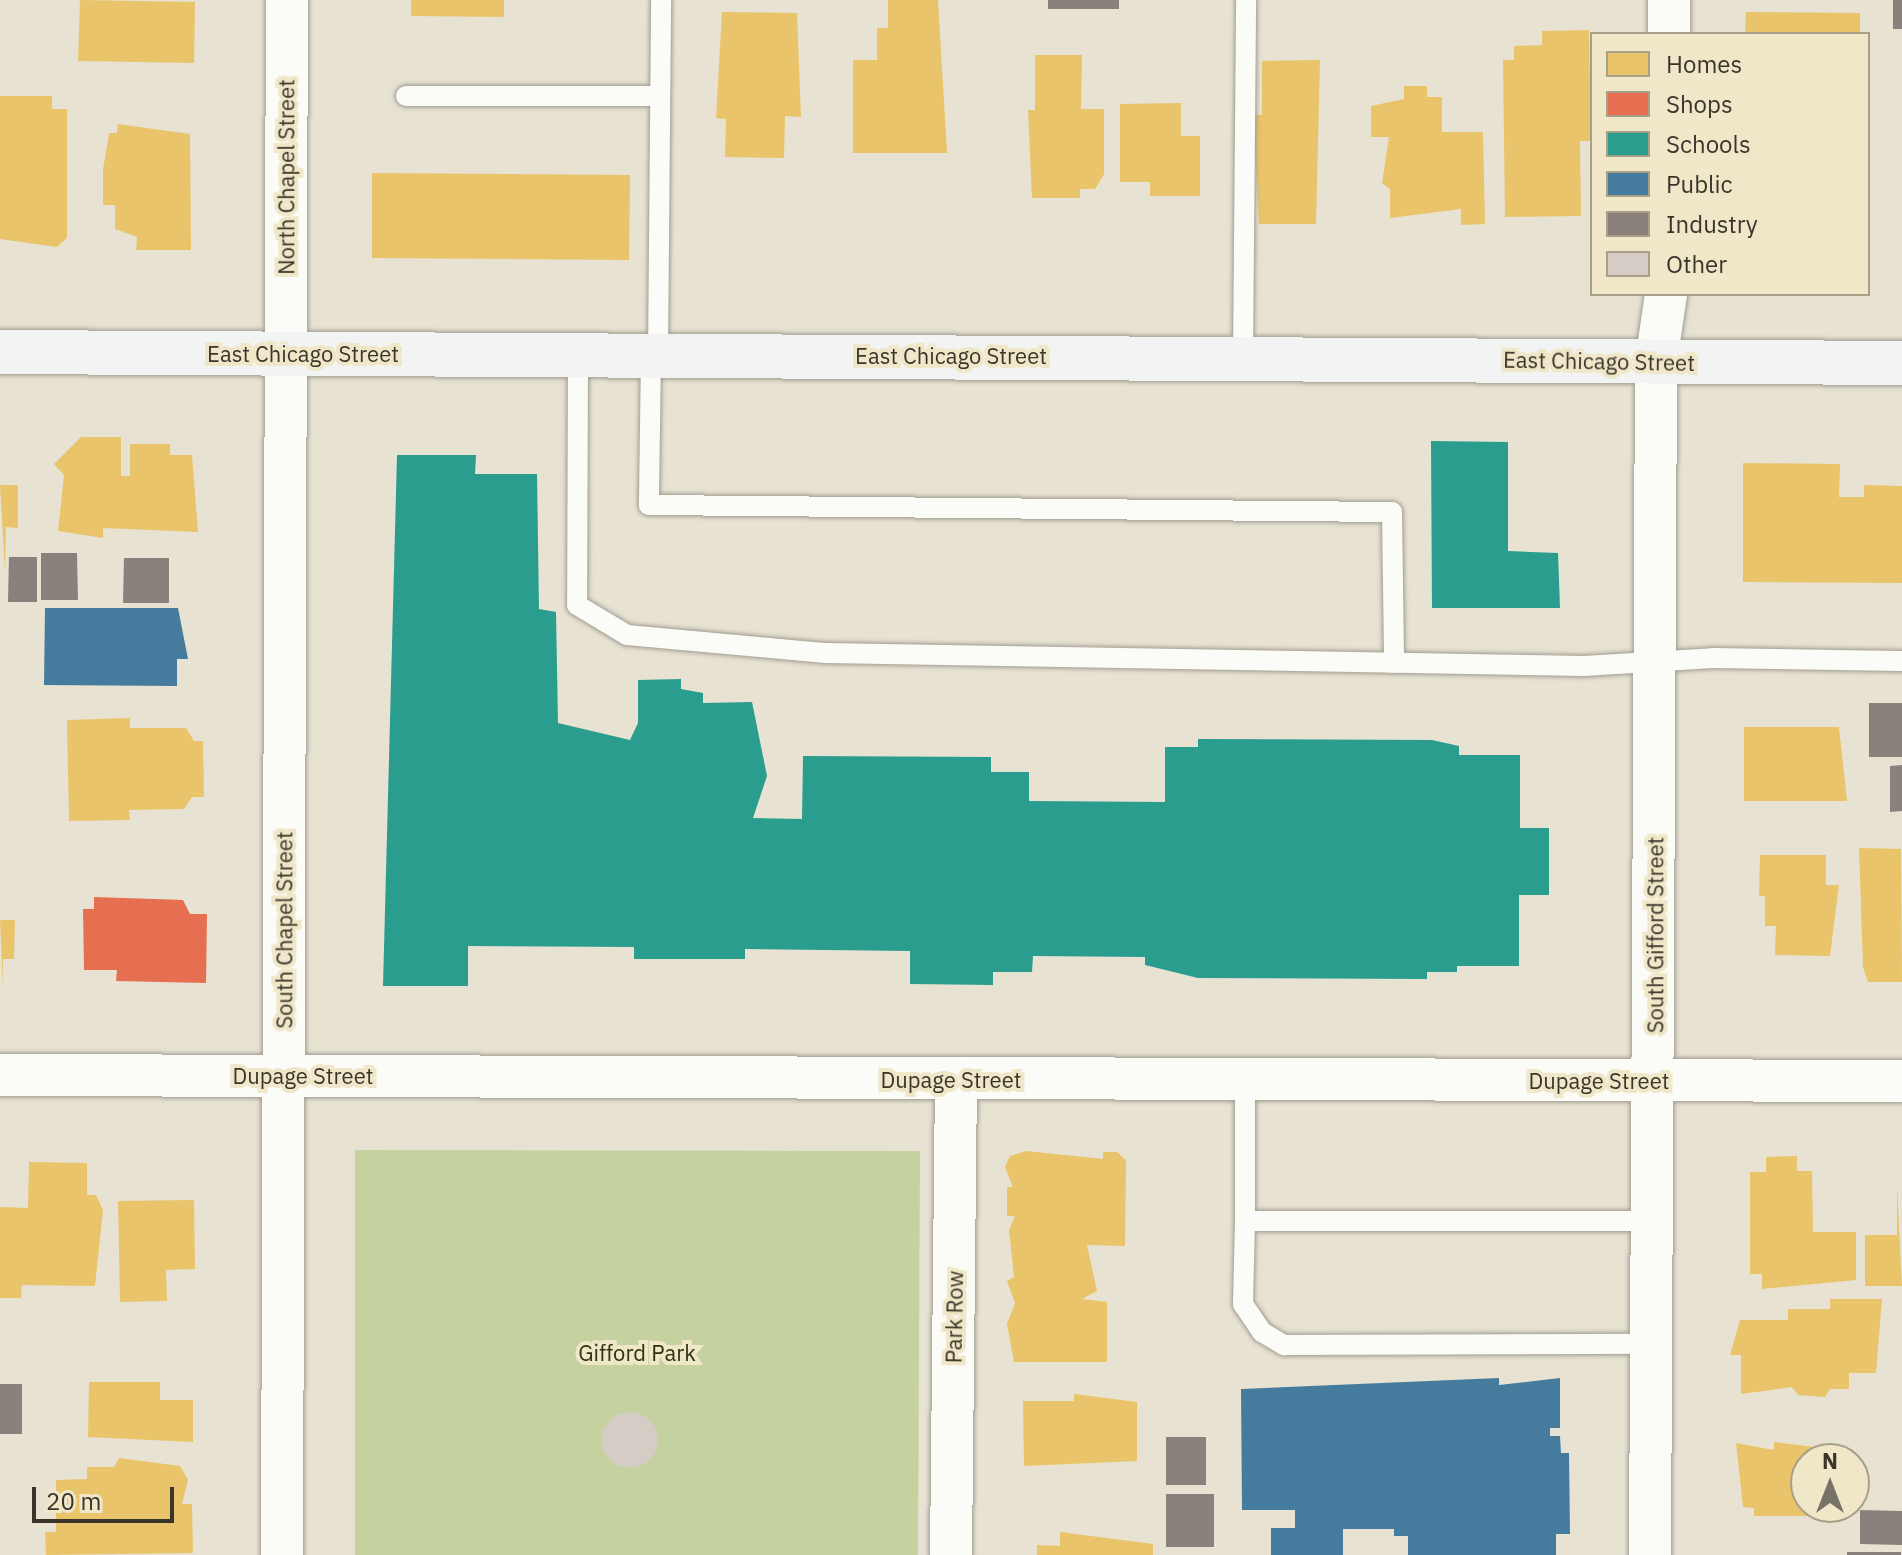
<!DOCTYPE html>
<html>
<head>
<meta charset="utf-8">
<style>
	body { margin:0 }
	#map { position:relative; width:1902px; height:1555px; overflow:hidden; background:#e7e2d2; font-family:"IBM Plex Sans",sans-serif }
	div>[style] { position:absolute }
	.green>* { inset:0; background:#c5d2a0 }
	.homes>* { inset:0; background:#e9c46a }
	.shops>* { inset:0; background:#e76f51 }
	.schools>* { inset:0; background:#2a9d8f }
	.public>* { inset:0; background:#457b9d }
	.industry>* { inset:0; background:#8a817c }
	.building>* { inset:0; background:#d5ccc5 }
	.round { border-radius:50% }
	.roads { filter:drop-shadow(0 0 2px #a19d91) drop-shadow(0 0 2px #a19d91) }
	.lane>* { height:20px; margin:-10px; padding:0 10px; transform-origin:10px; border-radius:10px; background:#fbfbf8 }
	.street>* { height:42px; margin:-21px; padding:0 21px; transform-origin:21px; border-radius:21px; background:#fbfbf8 }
	.secondary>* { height:44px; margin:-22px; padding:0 22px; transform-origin:22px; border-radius:22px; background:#f2f4f3 }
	span { translate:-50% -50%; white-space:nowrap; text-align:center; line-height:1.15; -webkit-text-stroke:8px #f0e7c9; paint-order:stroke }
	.street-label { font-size:22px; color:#39352a }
	.park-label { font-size:22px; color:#283410 }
	.legend { position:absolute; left:1590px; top:32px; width:280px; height:264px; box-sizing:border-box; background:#f0e7c9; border:2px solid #a7a089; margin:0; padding:10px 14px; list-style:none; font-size:24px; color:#39352a }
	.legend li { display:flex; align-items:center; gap:16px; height:40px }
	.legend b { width:40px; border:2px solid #a7a089 }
	.north { position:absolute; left:1790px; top:1443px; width:80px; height:80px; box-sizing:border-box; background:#f0e7c9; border:2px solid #a7a089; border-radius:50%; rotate:0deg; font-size:22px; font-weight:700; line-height:32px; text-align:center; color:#39352a }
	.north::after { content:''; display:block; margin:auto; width:28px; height:36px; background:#767265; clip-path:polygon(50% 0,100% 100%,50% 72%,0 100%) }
	.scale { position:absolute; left:32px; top:1487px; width:142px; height:36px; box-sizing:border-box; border:4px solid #39352a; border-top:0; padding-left:10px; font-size:24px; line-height:28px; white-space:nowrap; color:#39352a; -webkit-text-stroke:6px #f0e7c9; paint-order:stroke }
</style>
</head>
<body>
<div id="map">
	<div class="green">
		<div style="clip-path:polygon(355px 1150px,920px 1151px,918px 1555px,355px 1555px)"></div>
	</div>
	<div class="homes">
		<div style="clip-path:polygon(80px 0,195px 2px,194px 63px,78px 61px)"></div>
		<div style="clip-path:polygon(411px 0,504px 0,504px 17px,411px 16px)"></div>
		<div style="clip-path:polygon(888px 0,938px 0,947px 153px,853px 153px,853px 60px,877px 60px,877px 28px,888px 28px)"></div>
		<div style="clip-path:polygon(722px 12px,797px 13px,801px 117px,785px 116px,784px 158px,725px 157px,726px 119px,716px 118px)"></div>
		<div style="clip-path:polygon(1746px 12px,1860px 13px,1860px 34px,1745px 34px)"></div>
		<div style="clip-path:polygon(1589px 30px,1591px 141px,1580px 141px,1581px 216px,1505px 217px,1503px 60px,1514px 60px,1514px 46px,1542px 45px,1542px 31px)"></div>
		<div style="clip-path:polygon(1035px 55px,1082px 55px,1081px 109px,1104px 109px,1104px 174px,1095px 189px,1080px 189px,1080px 198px,1032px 198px,1028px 110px,1035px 110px)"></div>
		<div style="clip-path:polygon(1320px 60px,1316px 224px,1259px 224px,1253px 115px,1262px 115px,1262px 61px)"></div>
		<div style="clip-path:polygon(1404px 86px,1427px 86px,1427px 97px,1442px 97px,1442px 132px,1483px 132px,1485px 224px,1461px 225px,1461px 209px,1390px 218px,1390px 189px,1382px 183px,1389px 137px,1371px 137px,1371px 106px,1404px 99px)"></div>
		<div style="clip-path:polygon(0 96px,52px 96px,52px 109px,67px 109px,67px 238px,57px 247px,0 239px)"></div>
		<div style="clip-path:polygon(1181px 103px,1181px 136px,1200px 136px,1200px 196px,1150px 196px,1150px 182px,1120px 182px,1120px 104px)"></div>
		<div style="clip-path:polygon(118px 124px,190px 134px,191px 250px,136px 250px,137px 237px,115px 229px,115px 205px,103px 205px,103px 170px,109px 133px,117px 133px)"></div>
		<div style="clip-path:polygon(372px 173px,630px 175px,629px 260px,372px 258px)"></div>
		<div style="clip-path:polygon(81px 437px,121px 437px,121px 476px,130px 476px,130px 444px,170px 444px,170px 455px,192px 455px,198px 532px,103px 528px,103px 538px,58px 531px,64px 475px,54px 464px)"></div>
		<div style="clip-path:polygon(1743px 463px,1840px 464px,1839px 497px,1864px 497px,1864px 485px,1902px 486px,1902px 583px,1743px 582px)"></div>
		<div style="clip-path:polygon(0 485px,18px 485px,18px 528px,6px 527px,5px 571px)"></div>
		<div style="clip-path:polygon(130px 718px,130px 728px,186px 728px,194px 741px,203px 741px,204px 797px,192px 797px,184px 809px,129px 810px,130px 820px,69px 821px,67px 720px)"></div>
		<div style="clip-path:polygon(1744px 727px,1839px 727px,1847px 801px,1744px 801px)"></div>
		<div style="clip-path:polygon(1859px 848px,1901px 849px,1902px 982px,1868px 982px,1863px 967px)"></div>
		<div style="clip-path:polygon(1760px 855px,1826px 855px,1826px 885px,1839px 885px,1830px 956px,1775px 955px,1776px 926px,1765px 926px,1765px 896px,1759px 896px)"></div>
		<div style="clip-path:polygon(0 920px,15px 920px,14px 959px,3px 959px,3px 988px)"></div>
		<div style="clip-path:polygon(1026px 1151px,1103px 1159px,1103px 1152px,1117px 1152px,1126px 1160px,1125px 1246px,1087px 1245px,1097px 1291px,1082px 1299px,1107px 1302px,1107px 1362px,1014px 1362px,1007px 1324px,1015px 1303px,1007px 1281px,1014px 1277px,1009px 1230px,1015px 1216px,1007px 1216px,1007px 1187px,1013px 1187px,1005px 1167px,1010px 1156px)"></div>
		<div style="clip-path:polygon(1797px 1156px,1797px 1171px,1812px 1171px,1813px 1232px,1856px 1232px,1856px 1280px,1762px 1289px,1762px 1274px,1750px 1274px,1750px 1172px,1766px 1172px,1766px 1157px)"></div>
		<div style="clip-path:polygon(29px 1162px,87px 1163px,87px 1195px,96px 1195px,103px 1210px,95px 1286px,22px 1285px,21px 1298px,0 1298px,0 1207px,28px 1208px)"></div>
		<div style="clip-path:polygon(1897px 1185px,1902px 1286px,1865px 1286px,1865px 1235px,1897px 1235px)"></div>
		<div style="clip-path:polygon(194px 1200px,195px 1269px,166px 1270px,167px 1301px,120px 1302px,118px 1201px)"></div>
		<div style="clip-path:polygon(1830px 1299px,1882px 1299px,1876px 1373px,1849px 1373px,1849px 1389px,1830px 1389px,1825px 1397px,1798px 1395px,1792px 1387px,1741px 1394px,1741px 1355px,1730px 1355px,1740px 1320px,1788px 1320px,1788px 1309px,1830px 1309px)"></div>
		<div style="clip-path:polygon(89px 1382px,160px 1382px,160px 1400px,193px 1400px,193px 1442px,88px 1437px)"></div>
		<div style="clip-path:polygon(1074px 1394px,1137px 1402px,1137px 1461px,1024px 1466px,1023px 1401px,1074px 1401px)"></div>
		<div style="clip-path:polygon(1774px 1442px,1839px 1450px,1839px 1459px,1806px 1459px,1806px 1507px,1839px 1507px,1839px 1516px,1754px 1516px,1754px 1508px,1743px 1507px,1736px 1443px,1774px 1450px)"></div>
		<div style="clip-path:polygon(119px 1458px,180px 1466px,188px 1480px,182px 1504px,192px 1504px,193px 1553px,46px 1555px,45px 1532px,56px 1532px,56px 1480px,87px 1479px,87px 1467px,114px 1467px)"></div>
		<div style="clip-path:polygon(1060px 1532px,1153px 1544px,1153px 1555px,1037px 1555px,1037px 1545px,1060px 1546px)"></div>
	</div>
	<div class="shops">
		<div style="clip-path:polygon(94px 897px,183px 900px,190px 914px,207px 914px,206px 983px,116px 981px,117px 970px,84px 970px,83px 909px,94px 909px)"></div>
	</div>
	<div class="schools">
		<div style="clip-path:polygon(1431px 441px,1508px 442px,1508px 551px,1558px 553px,1560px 608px,1432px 608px)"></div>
		<div style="clip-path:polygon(397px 455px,476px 455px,475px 474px,537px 474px,539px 609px,556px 612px,558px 723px,630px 740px,638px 723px,638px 680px,681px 679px,681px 689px,703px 693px,703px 703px,752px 702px,767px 776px,753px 818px,802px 819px,803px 756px,991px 757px,991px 772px,1029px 772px,1029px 801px,1165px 802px,1165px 747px,1198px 747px,1198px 739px,1432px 740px,1459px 746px,1459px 755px,1520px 755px,1520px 828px,1549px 828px,1549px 895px,1519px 895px,1519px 966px,1457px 966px,1457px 972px,1427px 972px,1427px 979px,1198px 978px,1145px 965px,1145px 957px,1033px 956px,1032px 972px,993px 972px,993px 985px,910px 984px,910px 951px,745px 949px,745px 959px,634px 959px,634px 947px,468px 946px,468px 986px,383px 986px)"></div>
	</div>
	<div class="public">
		<div style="clip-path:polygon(45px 608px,178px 608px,188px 659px,177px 659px,177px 686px,44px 685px)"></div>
		<div style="clip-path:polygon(1499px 1378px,1499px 1385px,1560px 1378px,1560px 1428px,1550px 1428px,1550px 1436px,1560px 1436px,1561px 1453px,1569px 1453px,1570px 1534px,1556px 1534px,1556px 1555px,1408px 1555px,1408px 1536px,1394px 1536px,1394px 1529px,1343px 1529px,1343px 1555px,1271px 1555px,1271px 1528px,1295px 1528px,1295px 1510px,1242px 1510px,1241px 1389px)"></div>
	</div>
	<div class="industry">
		<div style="clip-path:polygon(1048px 0,1119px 0,1119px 9px,1048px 9px)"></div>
		<div style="clip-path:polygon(1893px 0,1902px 0,1902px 29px,1893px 29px)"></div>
		<div style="clip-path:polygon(41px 553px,77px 553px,78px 600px,41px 600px)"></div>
		<div style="clip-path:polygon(9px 557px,37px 557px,37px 602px,8px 602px)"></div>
		<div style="clip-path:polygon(124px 558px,169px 558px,169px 603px,123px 603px)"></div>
		<div style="clip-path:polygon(1869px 703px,1902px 703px,1902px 757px,1869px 757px)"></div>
		<div style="clip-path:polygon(1902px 765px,1902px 811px,1890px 812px,1890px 766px)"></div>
		<div style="clip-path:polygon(0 1384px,22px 1384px,22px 1434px,0 1434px)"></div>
		<div style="clip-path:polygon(1166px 1437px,1206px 1437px,1206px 1485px,1166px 1485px)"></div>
		<div style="clip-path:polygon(1166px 1494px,1214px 1494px,1214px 1547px,1166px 1547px)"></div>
		<div style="clip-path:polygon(1860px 1510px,1902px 1511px,1902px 1545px,1860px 1544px)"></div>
		<div style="clip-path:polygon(1847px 1552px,1901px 1552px,1901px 1555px,1847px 1555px)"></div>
	</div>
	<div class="building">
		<div class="round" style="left:602px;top:1412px;width:56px;height:56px"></div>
	</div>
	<div class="roads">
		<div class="lane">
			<div style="left:406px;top:96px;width:254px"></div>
			<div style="left:578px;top:355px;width:250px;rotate:90.2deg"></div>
			<div style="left:577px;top:605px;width:58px;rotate:31deg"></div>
			<div style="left:627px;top:635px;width:200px;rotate:5.2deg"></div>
			<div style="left:826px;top:653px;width:758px;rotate:0.98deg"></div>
			<div style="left:1584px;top:666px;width:129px;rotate:-3.5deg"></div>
			<div style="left:1713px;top:658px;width:189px;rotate:0.9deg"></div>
			<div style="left:651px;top:355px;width:150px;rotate:90.8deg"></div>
			<div style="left:649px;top:505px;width:743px;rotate:0.54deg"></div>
			<div style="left:1392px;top:512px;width:151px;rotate:89.2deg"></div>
			<div style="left:658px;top:356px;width:356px;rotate:-89.5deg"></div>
			<div style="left:1243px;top:356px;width:356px;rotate:-89.5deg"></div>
			<div style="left:1245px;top:1081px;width:140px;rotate:90deg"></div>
			<div style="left:1652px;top:1221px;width:407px;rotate:180deg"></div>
			<div style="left:1245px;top:1221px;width:83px;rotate:91.4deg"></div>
			<div style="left:1243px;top:1304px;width:34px;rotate:56deg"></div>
			<div style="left:1262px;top:1332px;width:26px;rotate:31deg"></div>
			<div style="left:1284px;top:1345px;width:368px;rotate:-0.2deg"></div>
		</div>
		<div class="street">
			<div style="left:1669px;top:34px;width:34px;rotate:-90deg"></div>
			<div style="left:0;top:1075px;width:1902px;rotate:0.18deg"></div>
			<div style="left:282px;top:1555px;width:1555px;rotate:-89.82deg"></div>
			<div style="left:951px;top:1555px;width:475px;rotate:-89.4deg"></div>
			<div style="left:1650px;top:1555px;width:1193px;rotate:-89.71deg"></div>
			<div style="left:1656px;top:362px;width:69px;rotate:-81.6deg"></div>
		</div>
		<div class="secondary">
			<div style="left:0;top:352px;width:1902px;rotate:0.33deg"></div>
		</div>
	</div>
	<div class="street-label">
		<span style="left:286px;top:177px;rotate:-90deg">North Chapel Street</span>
		<span style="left:303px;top:354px">East Chicago Street</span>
		<span style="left:951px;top:356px">East Chicago Street</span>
		<span style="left:1599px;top:361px;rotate:1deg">East Chicago Street</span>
		<span style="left:284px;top:930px;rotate:-90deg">South Chapel Street</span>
		<span style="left:1655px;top:935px;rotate:-90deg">South Gifford Street</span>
		<span style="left:303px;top:1076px">Dupage Street</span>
		<span style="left:951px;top:1080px">Dupage Street</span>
		<span style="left:1599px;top:1081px">Dupage Street</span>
		<span style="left:954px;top:1317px;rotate:-89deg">Park Row</span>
	</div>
	<div class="park-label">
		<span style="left:637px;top:1353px">Gifford Park</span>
	</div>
	<ul class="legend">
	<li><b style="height:22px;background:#e9c46a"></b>Homes</li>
	<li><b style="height:22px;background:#e76f51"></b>Shops</li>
	<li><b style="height:22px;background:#2a9d8f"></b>Schools</li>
	<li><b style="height:22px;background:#457b9d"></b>Public</li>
	<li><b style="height:22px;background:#8a817c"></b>Industry</li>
	<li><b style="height:22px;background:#d5ccc5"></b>Other</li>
	</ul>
	<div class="north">N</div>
	<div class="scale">20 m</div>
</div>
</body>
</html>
